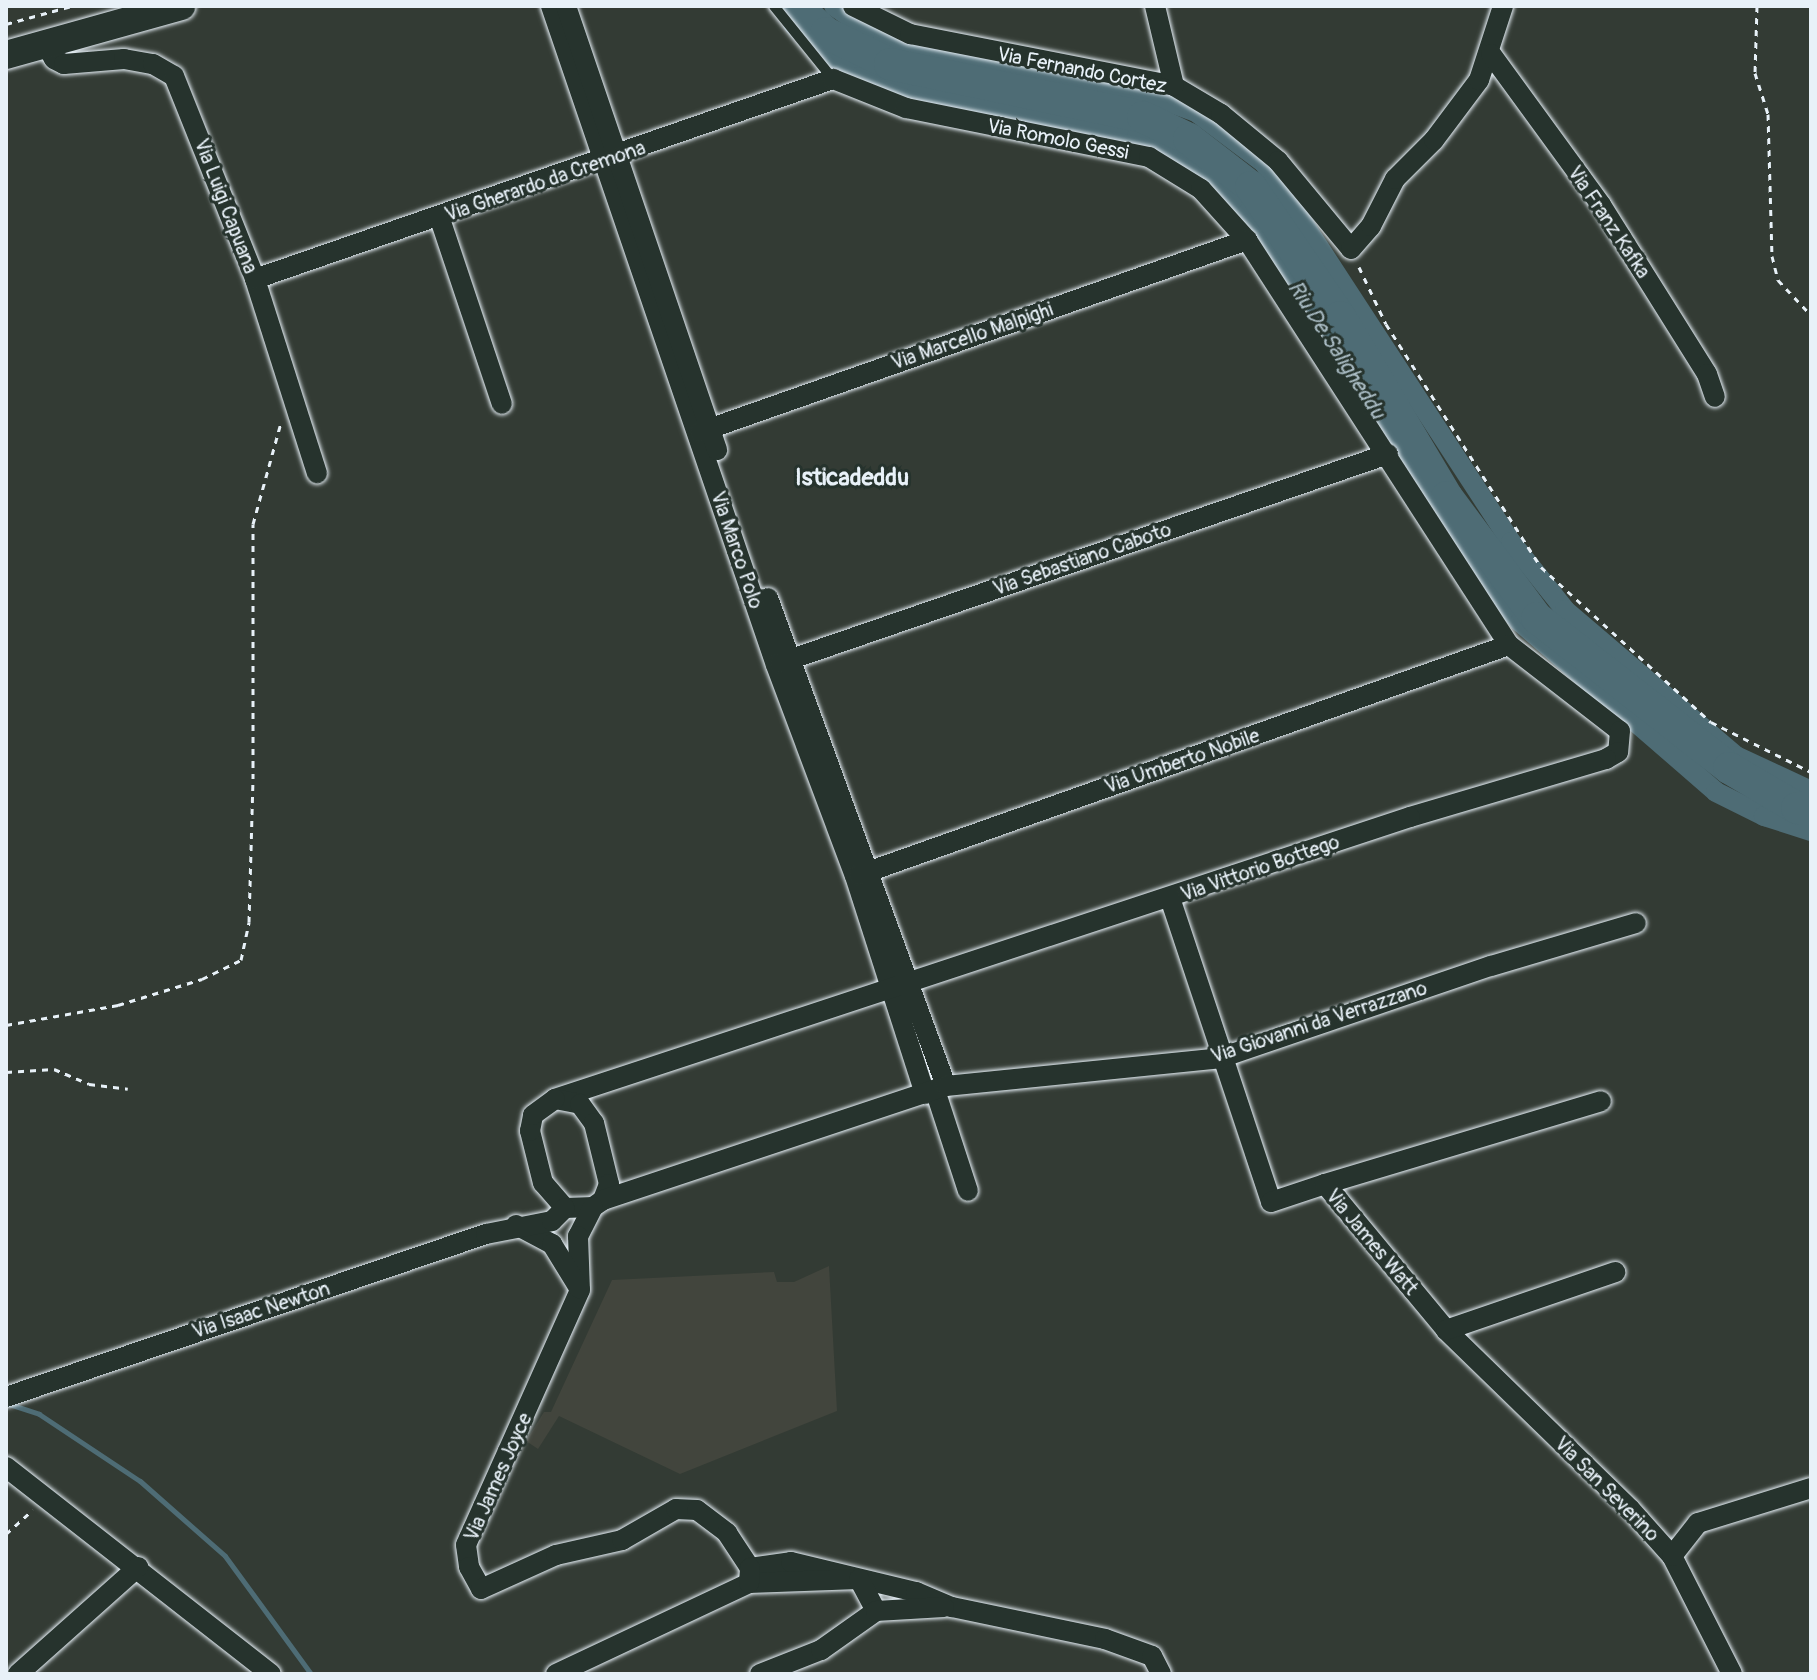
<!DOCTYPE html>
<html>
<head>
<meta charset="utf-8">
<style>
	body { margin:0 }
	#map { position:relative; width:1817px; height:1680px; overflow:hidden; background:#333b34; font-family:Pangolin,sans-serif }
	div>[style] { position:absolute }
	.built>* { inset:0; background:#42453d }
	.stream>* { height:5px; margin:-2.5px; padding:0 2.5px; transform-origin:2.5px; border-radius:2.5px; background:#4e6c75 }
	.canal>* { height:20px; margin:-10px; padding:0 10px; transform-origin:10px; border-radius:10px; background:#4e6c75 }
	.river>* { height:32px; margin:-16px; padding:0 16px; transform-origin:16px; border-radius:16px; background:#4e6c75 }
	.path>* { height:3px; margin-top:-1.5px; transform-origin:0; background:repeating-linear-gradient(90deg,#e8f1f8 0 6px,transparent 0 12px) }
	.roads { filter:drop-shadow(0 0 2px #e8f1f8) drop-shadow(0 0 2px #e8f1f8) }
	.service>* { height:10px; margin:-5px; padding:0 5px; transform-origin:5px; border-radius:5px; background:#26332d }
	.minor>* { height:20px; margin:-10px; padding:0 10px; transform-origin:10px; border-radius:10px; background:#26332d }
	.secondary>* { height:28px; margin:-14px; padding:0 14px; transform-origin:14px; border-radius:14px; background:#26332d }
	span { translate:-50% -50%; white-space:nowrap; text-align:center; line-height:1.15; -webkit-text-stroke:6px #26332d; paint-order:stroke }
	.street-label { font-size:20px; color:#e8f1f8 }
	.water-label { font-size:22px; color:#aabcc4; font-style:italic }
	.quarter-label { font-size:24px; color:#e8f1f8; font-weight:700 }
	.frame { position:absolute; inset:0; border:8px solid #e8f1f8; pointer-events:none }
</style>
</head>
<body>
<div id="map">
	<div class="built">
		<div style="clip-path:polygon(829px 1266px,837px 1411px,680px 1474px,559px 1416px,538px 1449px,526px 1441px,544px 1412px,551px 1412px,612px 1280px,774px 1272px,777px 1282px,794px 1282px)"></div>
	</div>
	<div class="stream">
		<div style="left:6px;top:1403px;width:35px;rotate:18deg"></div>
		<div style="left:39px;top:1414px;width:121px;rotate:33.6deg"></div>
		<div style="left:140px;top:1481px;width:113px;rotate:41.4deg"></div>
		<div style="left:225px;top:1556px;width:146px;rotate:53.9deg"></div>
	</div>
	<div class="canal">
		<div style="left:834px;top:6px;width:60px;rotate:34.8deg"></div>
		<div style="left:883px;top:40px;width:58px;rotate:15.9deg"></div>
		<div style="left:939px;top:56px;width:203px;rotate:9.9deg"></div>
		<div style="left:1139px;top:91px;width:61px;rotate:20.2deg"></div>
		<div style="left:1196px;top:112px;width:85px;rotate:36.9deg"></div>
		<div style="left:1264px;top:163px;width:452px;rotate:56.9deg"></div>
		<div style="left:1511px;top:542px;width:87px;rotate:51.5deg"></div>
		<div style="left:1565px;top:610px;width:225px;rotate:40.5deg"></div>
		<div style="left:1736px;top:756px;width:83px;rotate:25deg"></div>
		<div style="left:793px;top:24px;width:47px;rotate:45deg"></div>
		<div style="left:826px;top:57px;width:39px;rotate:31deg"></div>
		<div style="left:859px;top:77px;width:59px;rotate:17.8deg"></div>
		<div style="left:915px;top:95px;width:226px;rotate:10.5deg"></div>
		<div style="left:1137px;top:136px;width:54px;rotate:25.1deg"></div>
		<div style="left:1186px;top:159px;width:44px;rotate:36.6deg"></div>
		<div style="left:1221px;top:185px;width:38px;rotate:47deg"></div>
		<div style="left:1247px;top:213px;width:457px;rotate:56.8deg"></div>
		<div style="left:1497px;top:595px;width:35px;rotate:50deg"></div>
		<div style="left:1520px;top:622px;width:259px;rotate:40.9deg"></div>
		<div style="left:1716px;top:792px;width:54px;rotate:26.6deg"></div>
		<div style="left:1764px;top:816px;width:49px;rotate:17.7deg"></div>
	</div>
	<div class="river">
		<div style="left:796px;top:6px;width:40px;rotate:42deg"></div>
		<div style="left:826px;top:33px;width:71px;rotate:25.8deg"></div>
		<div style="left:890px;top:64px;width:258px;rotate:11.8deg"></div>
		<div style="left:1143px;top:117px;width:51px;rotate:25.6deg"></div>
		<div style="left:1189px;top:139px;width:78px;rotate:37.7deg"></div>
		<div style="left:1251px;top:187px;width:158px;rotate:55.6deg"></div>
		<div style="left:1340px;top:317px;width:209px;rotate:59.3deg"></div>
		<div style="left:1447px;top:497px;width:151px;rotate:53.4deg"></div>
		<div style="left:1537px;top:618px;width:244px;rotate:38deg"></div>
		<div style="left:1729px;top:768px;width:79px;rotate:30.5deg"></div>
		<div style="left:1797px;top:808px;width:14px"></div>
	</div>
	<div class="path">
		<div style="left:1757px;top:6px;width:67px;rotate:91.7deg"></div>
		<div style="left:1755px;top:73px;width:43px;rotate:72.4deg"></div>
		<div style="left:1768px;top:114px;width:142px;rotate:88.4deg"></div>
		<div style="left:1772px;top:256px;width:25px;rotate:76deg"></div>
		<div style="left:1778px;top:280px;width:48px;rotate:46.7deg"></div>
		<div style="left:6px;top:24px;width:68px;rotate:-15.3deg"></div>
		<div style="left:1359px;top:267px;width:63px;rotate:64.7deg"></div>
		<div style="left:1386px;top:324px;width:288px;rotate:57.5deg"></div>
		<div style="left:1541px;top:567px;width:230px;rotate:42.4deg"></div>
		<div style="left:1711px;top:722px;width:112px;rotate:26.6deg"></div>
		<div style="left:6px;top:1025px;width:114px;rotate:-10.1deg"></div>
		<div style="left:118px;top:1005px;width:88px;rotate:-17.2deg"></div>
		<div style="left:202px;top:979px;width:43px;rotate:-26deg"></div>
		<div style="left:241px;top:960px;width:39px;rotate:-78deg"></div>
		<div style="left:249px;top:922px;width:143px;rotate:-88.4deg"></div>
		<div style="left:253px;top:779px;width:255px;rotate:-90deg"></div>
		<div style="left:253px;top:524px;width:106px;rotate:-74.6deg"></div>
		<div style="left:6px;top:1072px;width:48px;rotate:-3.6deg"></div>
		<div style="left:54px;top:1069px;width:38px;rotate:23deg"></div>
		<div style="left:89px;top:1084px;width:39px;rotate:7deg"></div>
		<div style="left:6px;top:1534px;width:36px;rotate:-42deg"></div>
	</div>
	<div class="roads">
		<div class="service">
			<div style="left:774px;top:6px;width:94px;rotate:51.1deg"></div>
		</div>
		<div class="minor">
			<div style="left:551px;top:6px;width:696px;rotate:71.15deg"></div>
			<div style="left:776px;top:665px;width:225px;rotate:69.5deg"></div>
			<div style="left:855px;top:876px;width:229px;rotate:72.2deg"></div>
			<div style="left:566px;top:6px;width:469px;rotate:71.2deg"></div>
			<div style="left:853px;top:6px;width:64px;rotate:26.2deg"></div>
			<div style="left:910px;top:34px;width:269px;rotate:11.1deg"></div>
			<div style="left:1174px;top:86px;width:55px;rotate:30.8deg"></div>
			<div style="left:1221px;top:114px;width:74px;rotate:39.5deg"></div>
			<div style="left:1278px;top:161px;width:114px;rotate:50.3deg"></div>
			<div style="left:1351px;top:249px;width:30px;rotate:-49deg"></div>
			<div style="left:1371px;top:226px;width:53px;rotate:-62.9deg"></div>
			<div style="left:1395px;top:179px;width:55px;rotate:-45deg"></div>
			<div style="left:1434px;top:140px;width:75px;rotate:-53.1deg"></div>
			<div style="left:1479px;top:80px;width:78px;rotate:-72deg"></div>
			<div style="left:1155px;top:6px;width:82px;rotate:76.6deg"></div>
			<div style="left:46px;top:45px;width:16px;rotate:60deg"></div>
			<div style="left:54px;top:59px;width:11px;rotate:27deg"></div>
			<div style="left:64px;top:64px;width:60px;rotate:-4.8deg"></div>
			<div style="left:124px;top:59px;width:29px;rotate:10deg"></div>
			<div style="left:153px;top:64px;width:24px;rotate:30deg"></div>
			<div style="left:174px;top:76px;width:219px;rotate:68.2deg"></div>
			<div style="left:255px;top:279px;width:204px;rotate:72.3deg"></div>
			<div style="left:1491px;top:54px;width:187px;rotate:53.9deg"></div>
			<div style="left:1601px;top:205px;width:199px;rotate:57.9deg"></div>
			<div style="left:1707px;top:374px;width:24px;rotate:71deg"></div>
			<div style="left:439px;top:216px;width:198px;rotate:71.5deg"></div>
			<div style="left:255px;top:279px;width:612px;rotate:-19.09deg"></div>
			<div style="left:833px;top:79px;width:79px;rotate:21.7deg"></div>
			<div style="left:906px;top:108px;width:248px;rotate:11.4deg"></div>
			<div style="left:1149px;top:157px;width:61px;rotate:31.6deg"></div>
			<div style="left:1201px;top:189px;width:69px;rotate:48deg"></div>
			<div style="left:1247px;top:240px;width:482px;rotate:57.1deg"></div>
			<div style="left:1509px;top:645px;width:140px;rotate:37.8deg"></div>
			<div style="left:1620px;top:731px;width:21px;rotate:95deg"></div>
			<div style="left:1618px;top:752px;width:14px;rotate:150deg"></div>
			<div style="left:1606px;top:759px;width:204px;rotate:163.5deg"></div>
			<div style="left:1410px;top:817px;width:900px;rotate:161.75deg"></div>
			<div style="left:700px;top:432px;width:580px;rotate:-19.34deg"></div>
			<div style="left:768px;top:598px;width:519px;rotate:69.96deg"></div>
			<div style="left:780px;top:663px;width:643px;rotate:-18.97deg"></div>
			<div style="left:859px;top:875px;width:689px;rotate:-19.49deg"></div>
			<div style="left:1170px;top:898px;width:320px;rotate:71.6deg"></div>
			<div style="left:1271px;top:1202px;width:57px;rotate:-18.4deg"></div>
			<div style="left:1325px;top:1184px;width:190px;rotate:50.3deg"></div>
			<div style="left:1446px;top:1330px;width:257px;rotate:44.2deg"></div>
			<div style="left:1630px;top:1509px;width:63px;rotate:48.2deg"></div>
			<div style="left:1672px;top:1556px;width:132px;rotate:63deg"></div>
			<div style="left:935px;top:1090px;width:106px;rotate:71.9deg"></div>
			<div style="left:555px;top:1099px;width:25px;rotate:11deg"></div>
			<div style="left:580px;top:1104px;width:24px;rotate:54deg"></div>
			<div style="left:594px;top:1123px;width:63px;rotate:76.2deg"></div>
			<div style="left:609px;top:1184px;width:17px;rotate:111deg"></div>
			<div style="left:603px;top:1200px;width:12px;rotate:145deg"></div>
			<div style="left:593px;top:1207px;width:28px;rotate:178deg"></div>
			<div style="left:565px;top:1208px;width:33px;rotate:-131deg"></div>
			<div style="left:543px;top:1183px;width:54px;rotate:-104deg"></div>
			<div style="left:530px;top:1131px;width:16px;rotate:-79deg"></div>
			<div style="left:533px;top:1115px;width:27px;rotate:-36deg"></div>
			<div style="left:1325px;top:1184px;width:288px;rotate:-16.7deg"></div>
			<div style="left:603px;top:1200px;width:361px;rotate:-18.4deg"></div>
			<div style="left:946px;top:1086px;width:275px;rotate:-5.8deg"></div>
			<div style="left:1220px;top:1058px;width:286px;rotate:-18.8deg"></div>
			<div style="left:1491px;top:966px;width:151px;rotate:-16.5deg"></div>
			<div style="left:593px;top:1207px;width:33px;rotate:117deg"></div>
			<div style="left:578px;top:1236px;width:54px;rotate:87.9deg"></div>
			<div style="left:580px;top:1290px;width:279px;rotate:114.1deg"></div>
			<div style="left:466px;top:1545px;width:22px;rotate:82deg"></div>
			<div style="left:469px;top:1567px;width:25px;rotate:61deg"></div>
			<div style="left:481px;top:1589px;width:82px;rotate:-24.4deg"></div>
			<div style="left:556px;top:1555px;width:68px;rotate:-12.8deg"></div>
			<div style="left:622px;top:1540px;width:62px;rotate:-29.9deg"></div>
			<div style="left:676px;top:1509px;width:21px;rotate:3deg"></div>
			<div style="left:697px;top:1510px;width:38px;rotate:37deg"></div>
			<div style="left:727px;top:1533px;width:42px;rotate:56.7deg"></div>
			<div style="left:516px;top:1225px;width:41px;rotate:27.8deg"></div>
			<div style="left:552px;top:1244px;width:52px;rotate:58.5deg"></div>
			<div style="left:1446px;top:1330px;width:179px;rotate:-18.9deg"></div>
			<div style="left:6px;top:1397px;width:507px;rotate:-18.76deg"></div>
			<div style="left:486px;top:1234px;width:67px;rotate:-11.1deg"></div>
			<div style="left:552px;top:1221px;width:18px;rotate:-45deg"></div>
			<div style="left:6px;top:1467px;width:336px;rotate:38deg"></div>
			<div style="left:1672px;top:1556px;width:42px;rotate:-51.8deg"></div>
			<div style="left:1698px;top:1523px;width:118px;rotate:-17.2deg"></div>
			<div style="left:750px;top:1568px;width:41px;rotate:-8.3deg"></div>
			<div style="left:791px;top:1562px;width:129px;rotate:13.5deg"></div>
			<div style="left:916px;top:1592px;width:39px;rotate:23deg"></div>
			<div style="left:952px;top:1607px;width:156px;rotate:11.8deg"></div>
			<div style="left:1105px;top:1639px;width:50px;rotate:19.9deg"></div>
			<div style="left:1152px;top:1656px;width:20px;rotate:63deg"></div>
			<div style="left:749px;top:1583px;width:110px;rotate:-2.1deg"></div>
			<div style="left:859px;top:1579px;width:36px;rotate:62deg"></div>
			<div style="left:18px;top:1674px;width:161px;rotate:-41.7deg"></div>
			<div style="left:556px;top:1674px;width:213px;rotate:-25.2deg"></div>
			<div style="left:749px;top:1583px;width:15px;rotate:-86deg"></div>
			<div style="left:760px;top:1674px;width:66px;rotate:-21.5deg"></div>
			<div style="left:821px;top:1650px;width:67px;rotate:-35.3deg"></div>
			<div style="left:876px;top:1611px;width:68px;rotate:-3.4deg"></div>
		</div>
		<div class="secondary">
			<div style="left:6px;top:55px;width:182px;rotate:-15.6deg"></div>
		</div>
	</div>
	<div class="street-label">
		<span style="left:1082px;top:70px;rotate:11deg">Via Fernando Cortez</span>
		<span style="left:1058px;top:139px;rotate:11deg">Via Romolo Gessi</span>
		<span style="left:545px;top:181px;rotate:-19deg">Via Gherardo da Cremona</span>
		<span style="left:226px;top:206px;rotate:69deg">Via Luigi Capuana</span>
		<span style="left:1609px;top:222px;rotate:56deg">Via Franz Kafka</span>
		<span style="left:972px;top:336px;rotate:-19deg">Via Marcello Malpighi</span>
		<span style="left:737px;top:550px;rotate:71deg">Via Marco Polo</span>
		<span style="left:1082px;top:559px;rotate:-19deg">Via Sebastiano Caboto</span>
		<span style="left:1182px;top:761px;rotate:-19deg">Via Umberto Nobile</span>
		<span style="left:1260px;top:868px;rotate:-19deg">Via Vittorio Bottego</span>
		<span style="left:1319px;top:1022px;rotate:-18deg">Via Giovanni da Verrazzano</span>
		<span style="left:1372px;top:1242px;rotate:50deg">Via James Watt</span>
		<span style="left:261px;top:1310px;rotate:-18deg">Via Isaac Newton</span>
		<span style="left:498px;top:1477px;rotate:-66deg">Via James Joyce</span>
		<span style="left:1607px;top:1489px;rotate:45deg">Via San Severino</span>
	</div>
	<div class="water-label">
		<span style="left:1336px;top:350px;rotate:57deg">Riu De Saligheddu</span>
	</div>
	<div class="quarter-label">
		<span style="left:852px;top:478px">Isticadeddu</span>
	</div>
	<div class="frame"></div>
</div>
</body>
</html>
